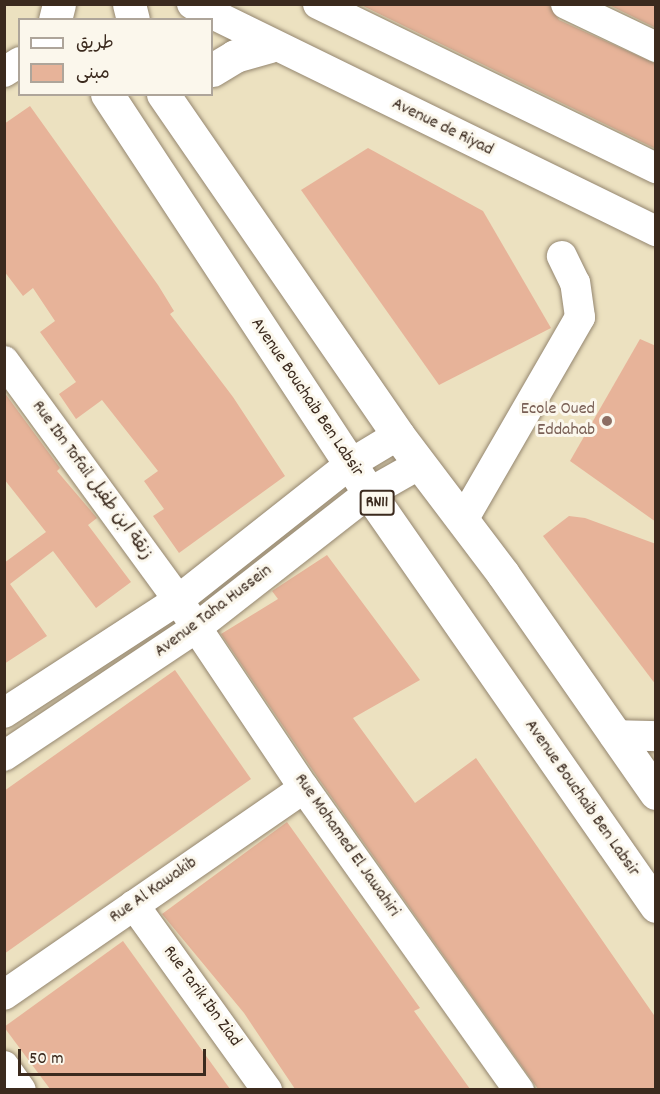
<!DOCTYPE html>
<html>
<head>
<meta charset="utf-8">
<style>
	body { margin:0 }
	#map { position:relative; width:660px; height:1094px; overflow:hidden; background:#ece1c0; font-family:Dekko,"Playpen Sans Arabic",sans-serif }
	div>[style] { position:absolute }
	.building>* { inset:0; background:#e7b399 }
	.roads { filter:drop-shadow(0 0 2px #94866f) drop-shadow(0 0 2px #94866f) }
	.street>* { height:30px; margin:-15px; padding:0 15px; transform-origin:15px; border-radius:15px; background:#fff }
	.primary>* { height:33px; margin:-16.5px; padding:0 16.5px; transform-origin:16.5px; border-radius:16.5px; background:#fff }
	.dots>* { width:16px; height:16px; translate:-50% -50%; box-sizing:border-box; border:3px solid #fbf7ec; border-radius:50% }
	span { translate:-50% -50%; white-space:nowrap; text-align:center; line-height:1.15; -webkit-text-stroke:6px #fbf7ec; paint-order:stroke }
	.shield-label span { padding:2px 4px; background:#fbf7ec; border:2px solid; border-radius:4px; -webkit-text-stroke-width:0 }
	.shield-label { font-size:16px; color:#3b2a1e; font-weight:700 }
	.street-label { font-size:18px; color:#3b2a1e }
	.education-label { font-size:18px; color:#785e54 }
	.right { translate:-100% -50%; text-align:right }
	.frame { position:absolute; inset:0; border:6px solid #3b2a1e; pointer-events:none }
	.legend { position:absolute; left:18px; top:18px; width:195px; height:78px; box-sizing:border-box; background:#fbf7ec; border:2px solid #aea59a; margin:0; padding:8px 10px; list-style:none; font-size:18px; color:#3b2a1e }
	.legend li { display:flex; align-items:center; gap:12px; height:30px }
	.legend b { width:30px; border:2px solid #aea59a }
	.scale { position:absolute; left:18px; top:1049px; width:188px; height:27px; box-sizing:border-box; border:3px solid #3b2a1e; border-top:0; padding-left:8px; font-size:18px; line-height:21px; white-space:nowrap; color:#3b2a1e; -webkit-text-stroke:4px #fbf7ec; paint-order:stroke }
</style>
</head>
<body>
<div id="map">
	<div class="building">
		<div style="clip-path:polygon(359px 4px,549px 4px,559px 20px,656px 64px,656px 149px)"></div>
		<div style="clip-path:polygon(607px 4px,656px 4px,656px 28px)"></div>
		<div style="clip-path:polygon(30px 106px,158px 285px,174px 311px,170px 314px,233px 397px,285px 476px,179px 553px,153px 516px,164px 509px,144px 481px,158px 471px,102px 400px,76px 419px,59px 394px,76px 382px,40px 332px,55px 321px,33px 288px,23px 296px,4px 271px,4px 124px)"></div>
		<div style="clip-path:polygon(368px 148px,483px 211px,551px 328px,439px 385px,301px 190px)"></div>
		<div style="clip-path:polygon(640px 339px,656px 346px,656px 522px,570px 461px)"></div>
		<div style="clip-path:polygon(4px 392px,60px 468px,57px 471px,97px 518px,88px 525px,131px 582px,96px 608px,53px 551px,10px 584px,47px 636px,4px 664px,4px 563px,46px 532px,4px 479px)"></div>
		<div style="clip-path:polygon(569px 516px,585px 518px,656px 544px,656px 685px,543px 536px)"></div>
		<div style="clip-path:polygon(327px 555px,420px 680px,353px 718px,415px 803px,476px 758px,656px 1018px,656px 1089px,538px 1089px,318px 778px,221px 634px,278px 599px,272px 591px)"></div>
		<div style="clip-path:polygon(175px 670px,251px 779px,4px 954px,4px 791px)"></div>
		<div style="clip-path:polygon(287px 822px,420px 1008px,414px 1011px,470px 1089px,295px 1089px,244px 1013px,162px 914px)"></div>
		<div style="clip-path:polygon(123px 941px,230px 1089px,50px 1089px,4px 1027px)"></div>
	</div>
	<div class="roads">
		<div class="street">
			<div style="left:192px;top:4px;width:517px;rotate:26.07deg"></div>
			<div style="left:318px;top:4px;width:376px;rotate:25.9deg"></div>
			<div style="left:566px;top:4px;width:100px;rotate:25.5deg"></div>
			<div style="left:4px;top:72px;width:19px;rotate:-32deg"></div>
			<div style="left:4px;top:361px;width:296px;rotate:53.9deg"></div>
			<div style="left:178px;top:600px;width:226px;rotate:56.2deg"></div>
			<div style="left:304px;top:788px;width:371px;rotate:54.6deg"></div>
			<div style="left:463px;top:520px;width:234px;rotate:-60deg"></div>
			<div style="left:580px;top:317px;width:34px;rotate:-98deg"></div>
			<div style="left:575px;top:283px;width:30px;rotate:-116deg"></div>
			<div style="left:4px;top:713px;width:207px;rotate:-33deg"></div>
			<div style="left:178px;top:600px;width:219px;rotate:-38.3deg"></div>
			<div style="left:350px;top:464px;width:56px;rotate:-31.1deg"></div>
			<div style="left:614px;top:735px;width:42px;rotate:1.4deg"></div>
			<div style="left:4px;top:756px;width:231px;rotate:-33.7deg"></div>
			<div style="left:196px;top:628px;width:219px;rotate:-38deg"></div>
			<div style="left:369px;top:493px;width:59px;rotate:-29.6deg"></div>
			<div style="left:134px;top:905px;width:228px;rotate:54.3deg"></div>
			<div style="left:4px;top:995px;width:364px;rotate:-34.6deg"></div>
			<div style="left:4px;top:1066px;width:29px;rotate:55deg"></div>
		</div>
		<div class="primary">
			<div style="left:129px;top:4px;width:16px;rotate:76deg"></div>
			<div style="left:55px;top:20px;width:16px;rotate:-76deg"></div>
			<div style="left:212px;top:70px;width:27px;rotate:-31deg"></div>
			<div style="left:235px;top:56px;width:36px;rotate:-16deg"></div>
			<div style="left:107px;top:94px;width:477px;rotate:56.7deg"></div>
			<div style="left:369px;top:493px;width:503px;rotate:55.2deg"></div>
			<div style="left:163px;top:94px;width:414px;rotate:55.4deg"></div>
			<div style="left:398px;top:435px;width:174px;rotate:52.9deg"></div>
			<div style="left:503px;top:574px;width:267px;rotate:55.1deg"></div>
		</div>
	</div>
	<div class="dots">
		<div style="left:607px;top:421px;background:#8d6e63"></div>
	</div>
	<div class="shield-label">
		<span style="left:377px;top:503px">RN11</span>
	</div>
	<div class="street-label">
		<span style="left:442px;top:128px;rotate:26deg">Avenue de Riyad</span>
		<span style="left:306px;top:398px;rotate:56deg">Avenue Bouchaib Ben Labsir</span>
		<span style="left:91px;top:481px;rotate:54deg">Rue Ibn Tofail زنقة ابن طفيل</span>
		<span style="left:214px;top:612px;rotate:-37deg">Avenue Taha Hussein</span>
		<span style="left:581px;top:799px;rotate:55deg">Avenue Bouchaib Ben Labsir</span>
		<span style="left:346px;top:846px;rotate:55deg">Rue Mohamed El Jawahiri</span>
		<span style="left:154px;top:891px;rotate:-35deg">Rue Al Kawakib</span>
		<span style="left:201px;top:997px;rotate:54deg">Rue Tarik Ibn Ziad</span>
	</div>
	<div class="education-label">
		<span class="right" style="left:595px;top:421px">Ecole Oued<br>Eddahab</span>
	</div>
	<div class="frame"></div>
	<ul class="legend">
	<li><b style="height:8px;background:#fff"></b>طريق</li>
	<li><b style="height:16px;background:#e7b399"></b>مبنى</li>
	</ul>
	<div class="scale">50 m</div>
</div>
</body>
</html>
